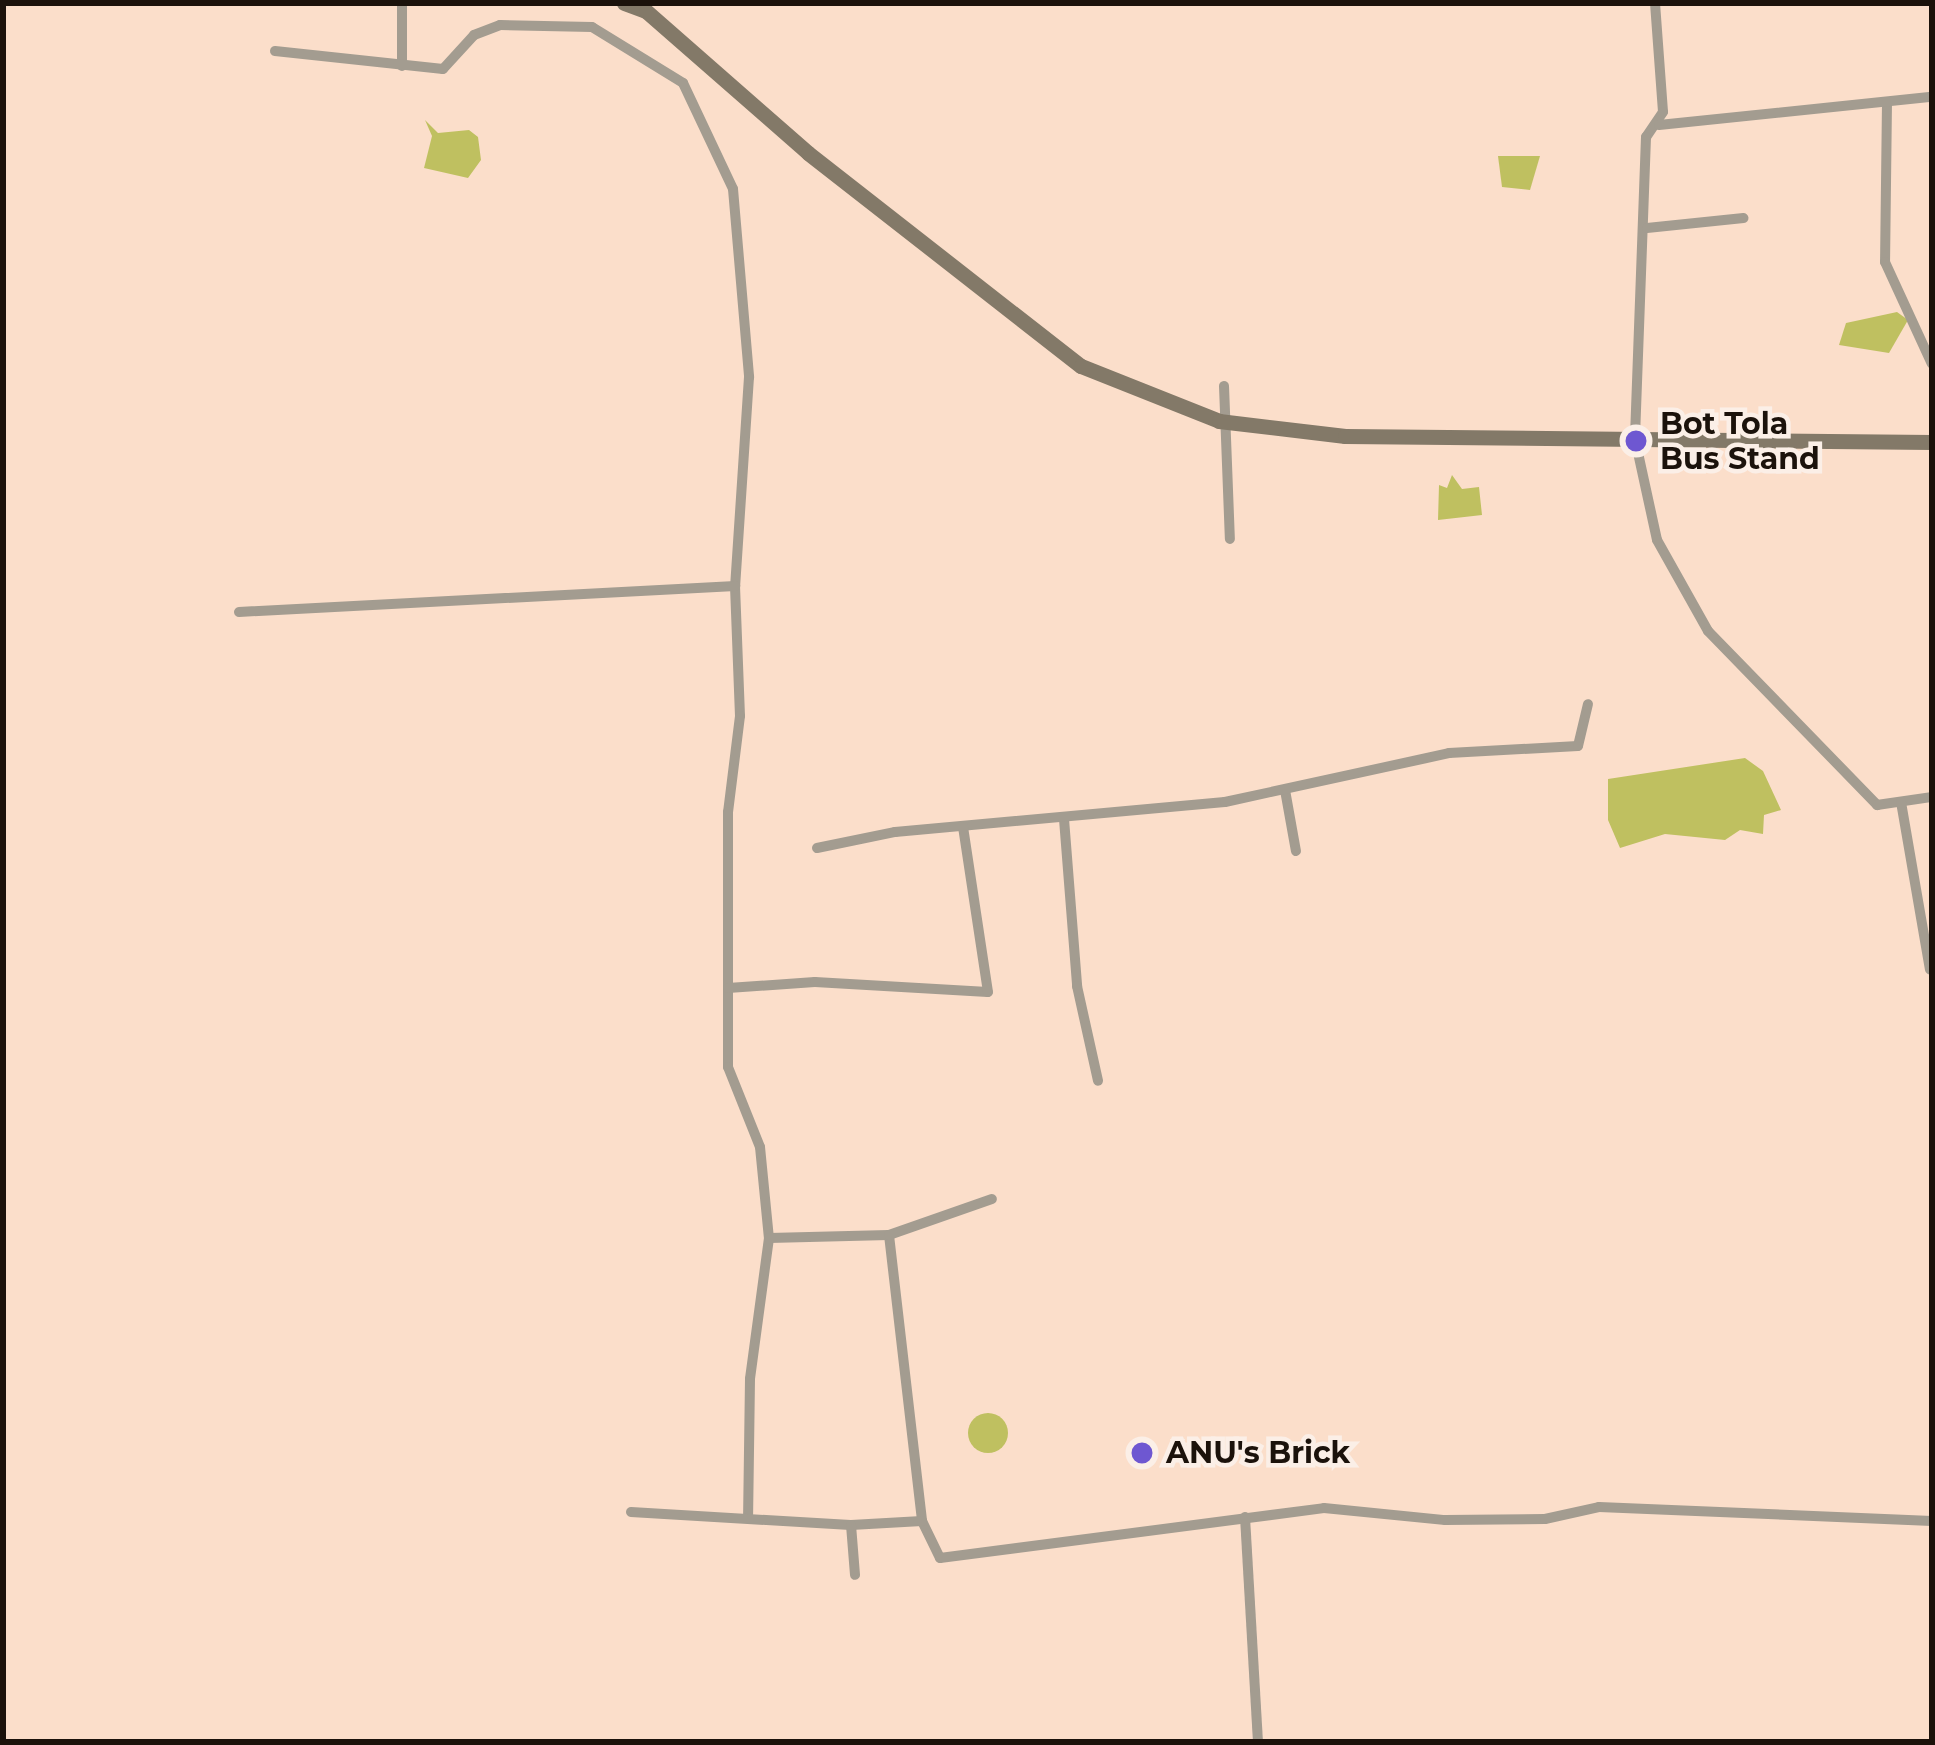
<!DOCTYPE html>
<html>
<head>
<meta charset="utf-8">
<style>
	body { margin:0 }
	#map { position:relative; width:1935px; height:1745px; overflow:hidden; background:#fbdeca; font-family:Montserrat,sans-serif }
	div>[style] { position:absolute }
	.water>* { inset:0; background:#bfc060 }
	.round { border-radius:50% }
	.street>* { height:10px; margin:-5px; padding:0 5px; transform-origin:5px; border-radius:5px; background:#a39c90 }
	.secondary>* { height:15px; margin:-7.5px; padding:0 7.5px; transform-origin:7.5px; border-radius:7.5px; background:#837968 }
	.dots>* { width:33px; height:33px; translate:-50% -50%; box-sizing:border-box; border:6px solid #fbefe7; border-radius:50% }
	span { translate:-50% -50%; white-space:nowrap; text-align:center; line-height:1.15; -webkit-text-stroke:9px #fbefe7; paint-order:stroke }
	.poi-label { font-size:30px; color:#1b120b; font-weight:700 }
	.left { translate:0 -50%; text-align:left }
	.frame { position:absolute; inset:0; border:6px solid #1b120b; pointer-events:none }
</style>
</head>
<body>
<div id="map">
	<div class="water">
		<div style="clip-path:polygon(425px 120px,438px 133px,469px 130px,478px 137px,481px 160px,468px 178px,424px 168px,432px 136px)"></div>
		<div style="clip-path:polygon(1498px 156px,1540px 156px,1530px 190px,1502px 187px)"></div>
		<div style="clip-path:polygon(1897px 312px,1908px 320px,1889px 353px,1839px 345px,1846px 323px)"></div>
		<div style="clip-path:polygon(1452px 475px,1462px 489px,1479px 487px,1482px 515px,1438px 520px,1439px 485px,1447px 488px)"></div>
		<div style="clip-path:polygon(1745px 758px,1763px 771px,1781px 810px,1764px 815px,1763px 834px,1740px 830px,1725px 840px,1665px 834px,1620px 848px,1608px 820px,1608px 779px)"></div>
		<div class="round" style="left:968px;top:1413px;width:40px;height:40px"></div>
	</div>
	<div class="street">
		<div style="left:402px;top:3px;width:63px;rotate:90deg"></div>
		<div style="left:1655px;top:3px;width:109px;rotate:85.8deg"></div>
		<div style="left:1663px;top:112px;width:30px;rotate:124deg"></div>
		<div style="left:1646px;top:137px;width:302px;rotate:92.1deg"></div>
		<div style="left:1635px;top:439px;width:103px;rotate:77.7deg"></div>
		<div style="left:1657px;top:540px;width:104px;rotate:60.7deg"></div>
		<div style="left:1708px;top:631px;width:243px;rotate:45.8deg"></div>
		<div style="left:1877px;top:805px;width:56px;rotate:-8.3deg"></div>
		<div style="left:275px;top:51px;width:169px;rotate:6.1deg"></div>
		<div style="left:443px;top:69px;width:46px;rotate:-47.6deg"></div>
		<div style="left:474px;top:35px;width:28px;rotate:-21deg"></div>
		<div style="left:500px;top:25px;width:92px;rotate:1.2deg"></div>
		<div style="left:592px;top:27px;width:107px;rotate:31.6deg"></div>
		<div style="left:683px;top:83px;width:117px;rotate:64.7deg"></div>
		<div style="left:733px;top:189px;width:189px;rotate:85.1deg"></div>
		<div style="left:749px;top:377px;width:209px;rotate:93.8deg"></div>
		<div style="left:735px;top:586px;width:130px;rotate:87.8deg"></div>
		<div style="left:740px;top:716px;width:97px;rotate:97.1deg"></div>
		<div style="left:728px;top:812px;width:255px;rotate:90deg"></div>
		<div style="left:728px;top:1067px;width:86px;rotate:68.2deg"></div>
		<div style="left:760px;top:1147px;width:91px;rotate:84.4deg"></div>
		<div style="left:769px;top:1238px;width:142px;rotate:97.7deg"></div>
		<div style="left:750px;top:1379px;width:135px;rotate:90.8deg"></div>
		<div style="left:1887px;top:102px;width:160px;rotate:90.7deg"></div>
		<div style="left:1885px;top:262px;width:112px;rotate:65.3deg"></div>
		<div style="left:1659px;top:125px;width:274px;rotate:-5.9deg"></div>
		<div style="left:1647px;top:228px;width:97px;rotate:-5.9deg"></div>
		<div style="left:1224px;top:386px;width:153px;rotate:87.8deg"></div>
		<div style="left:239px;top:612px;width:497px;rotate:-3deg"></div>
		<div style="left:1285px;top:790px;width:62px;rotate:79.8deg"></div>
		<div style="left:1901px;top:802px;width:170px;rotate:80.2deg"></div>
		<div style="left:1064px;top:819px;width:168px;rotate:85.5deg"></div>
		<div style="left:1077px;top:986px;width:97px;rotate:77.5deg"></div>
		<div style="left:817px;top:848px;width:80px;rotate:-11.6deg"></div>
		<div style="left:895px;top:832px;width:331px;rotate:-5.2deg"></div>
		<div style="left:1225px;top:802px;width:229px;rotate:-12.3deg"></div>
		<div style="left:1449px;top:753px;width:129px;rotate:-3.1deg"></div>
		<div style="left:1578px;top:746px;width:43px;rotate:-76.6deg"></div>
		<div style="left:728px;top:988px;width:87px;rotate:-3.9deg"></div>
		<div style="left:815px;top:982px;width:173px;rotate:3.3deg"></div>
		<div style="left:988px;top:992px;width:168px;rotate:-98.6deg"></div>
		<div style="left:889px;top:1235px;width:288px;rotate:83.4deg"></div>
		<div style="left:922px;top:1521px;width:41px;rotate:64.1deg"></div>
		<div style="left:940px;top:1558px;width:387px;rotate:-7.4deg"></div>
		<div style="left:1324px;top:1508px;width:122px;rotate:5.7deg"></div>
		<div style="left:1445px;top:1520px;width:100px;rotate:-0.6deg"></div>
		<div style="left:1545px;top:1519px;width:55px;rotate:-12.5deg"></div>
		<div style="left:1599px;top:1507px;width:333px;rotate:2.4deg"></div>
		<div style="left:769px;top:1238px;width:120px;rotate:-1.4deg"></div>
		<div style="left:889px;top:1235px;width:109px;rotate:-19.3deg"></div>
		<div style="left:631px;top:1512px;width:220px;rotate:3.4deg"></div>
		<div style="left:851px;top:1525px;width:71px;rotate:-3.2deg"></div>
		<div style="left:1245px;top:1517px;width:225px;rotate:86.7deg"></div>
		<div style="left:851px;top:1525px;width:50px;rotate:85.4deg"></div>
	</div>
	<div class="secondary">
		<div style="left:624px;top:3px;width:23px;rotate:20deg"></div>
		<div style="left:646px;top:11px;width:215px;rotate:41.2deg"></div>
		<div style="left:808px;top:153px;width:346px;rotate:38deg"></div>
		<div style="left:1081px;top:366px;width:149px;rotate:21.7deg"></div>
		<div style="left:1219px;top:421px;width:127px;rotate:6.8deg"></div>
		<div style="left:1345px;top:436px;width:587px;rotate:0.59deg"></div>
	</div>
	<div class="dots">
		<div style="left:1636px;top:441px;background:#6e57d1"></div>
		<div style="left:1142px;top:1453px;background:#6e57d1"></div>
	</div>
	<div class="poi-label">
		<span class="left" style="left:1660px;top:441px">Bot Tola<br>Bus Stand</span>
		<span class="left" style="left:1166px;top:1453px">ANU's Brick</span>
	</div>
	<div class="frame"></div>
</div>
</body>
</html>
